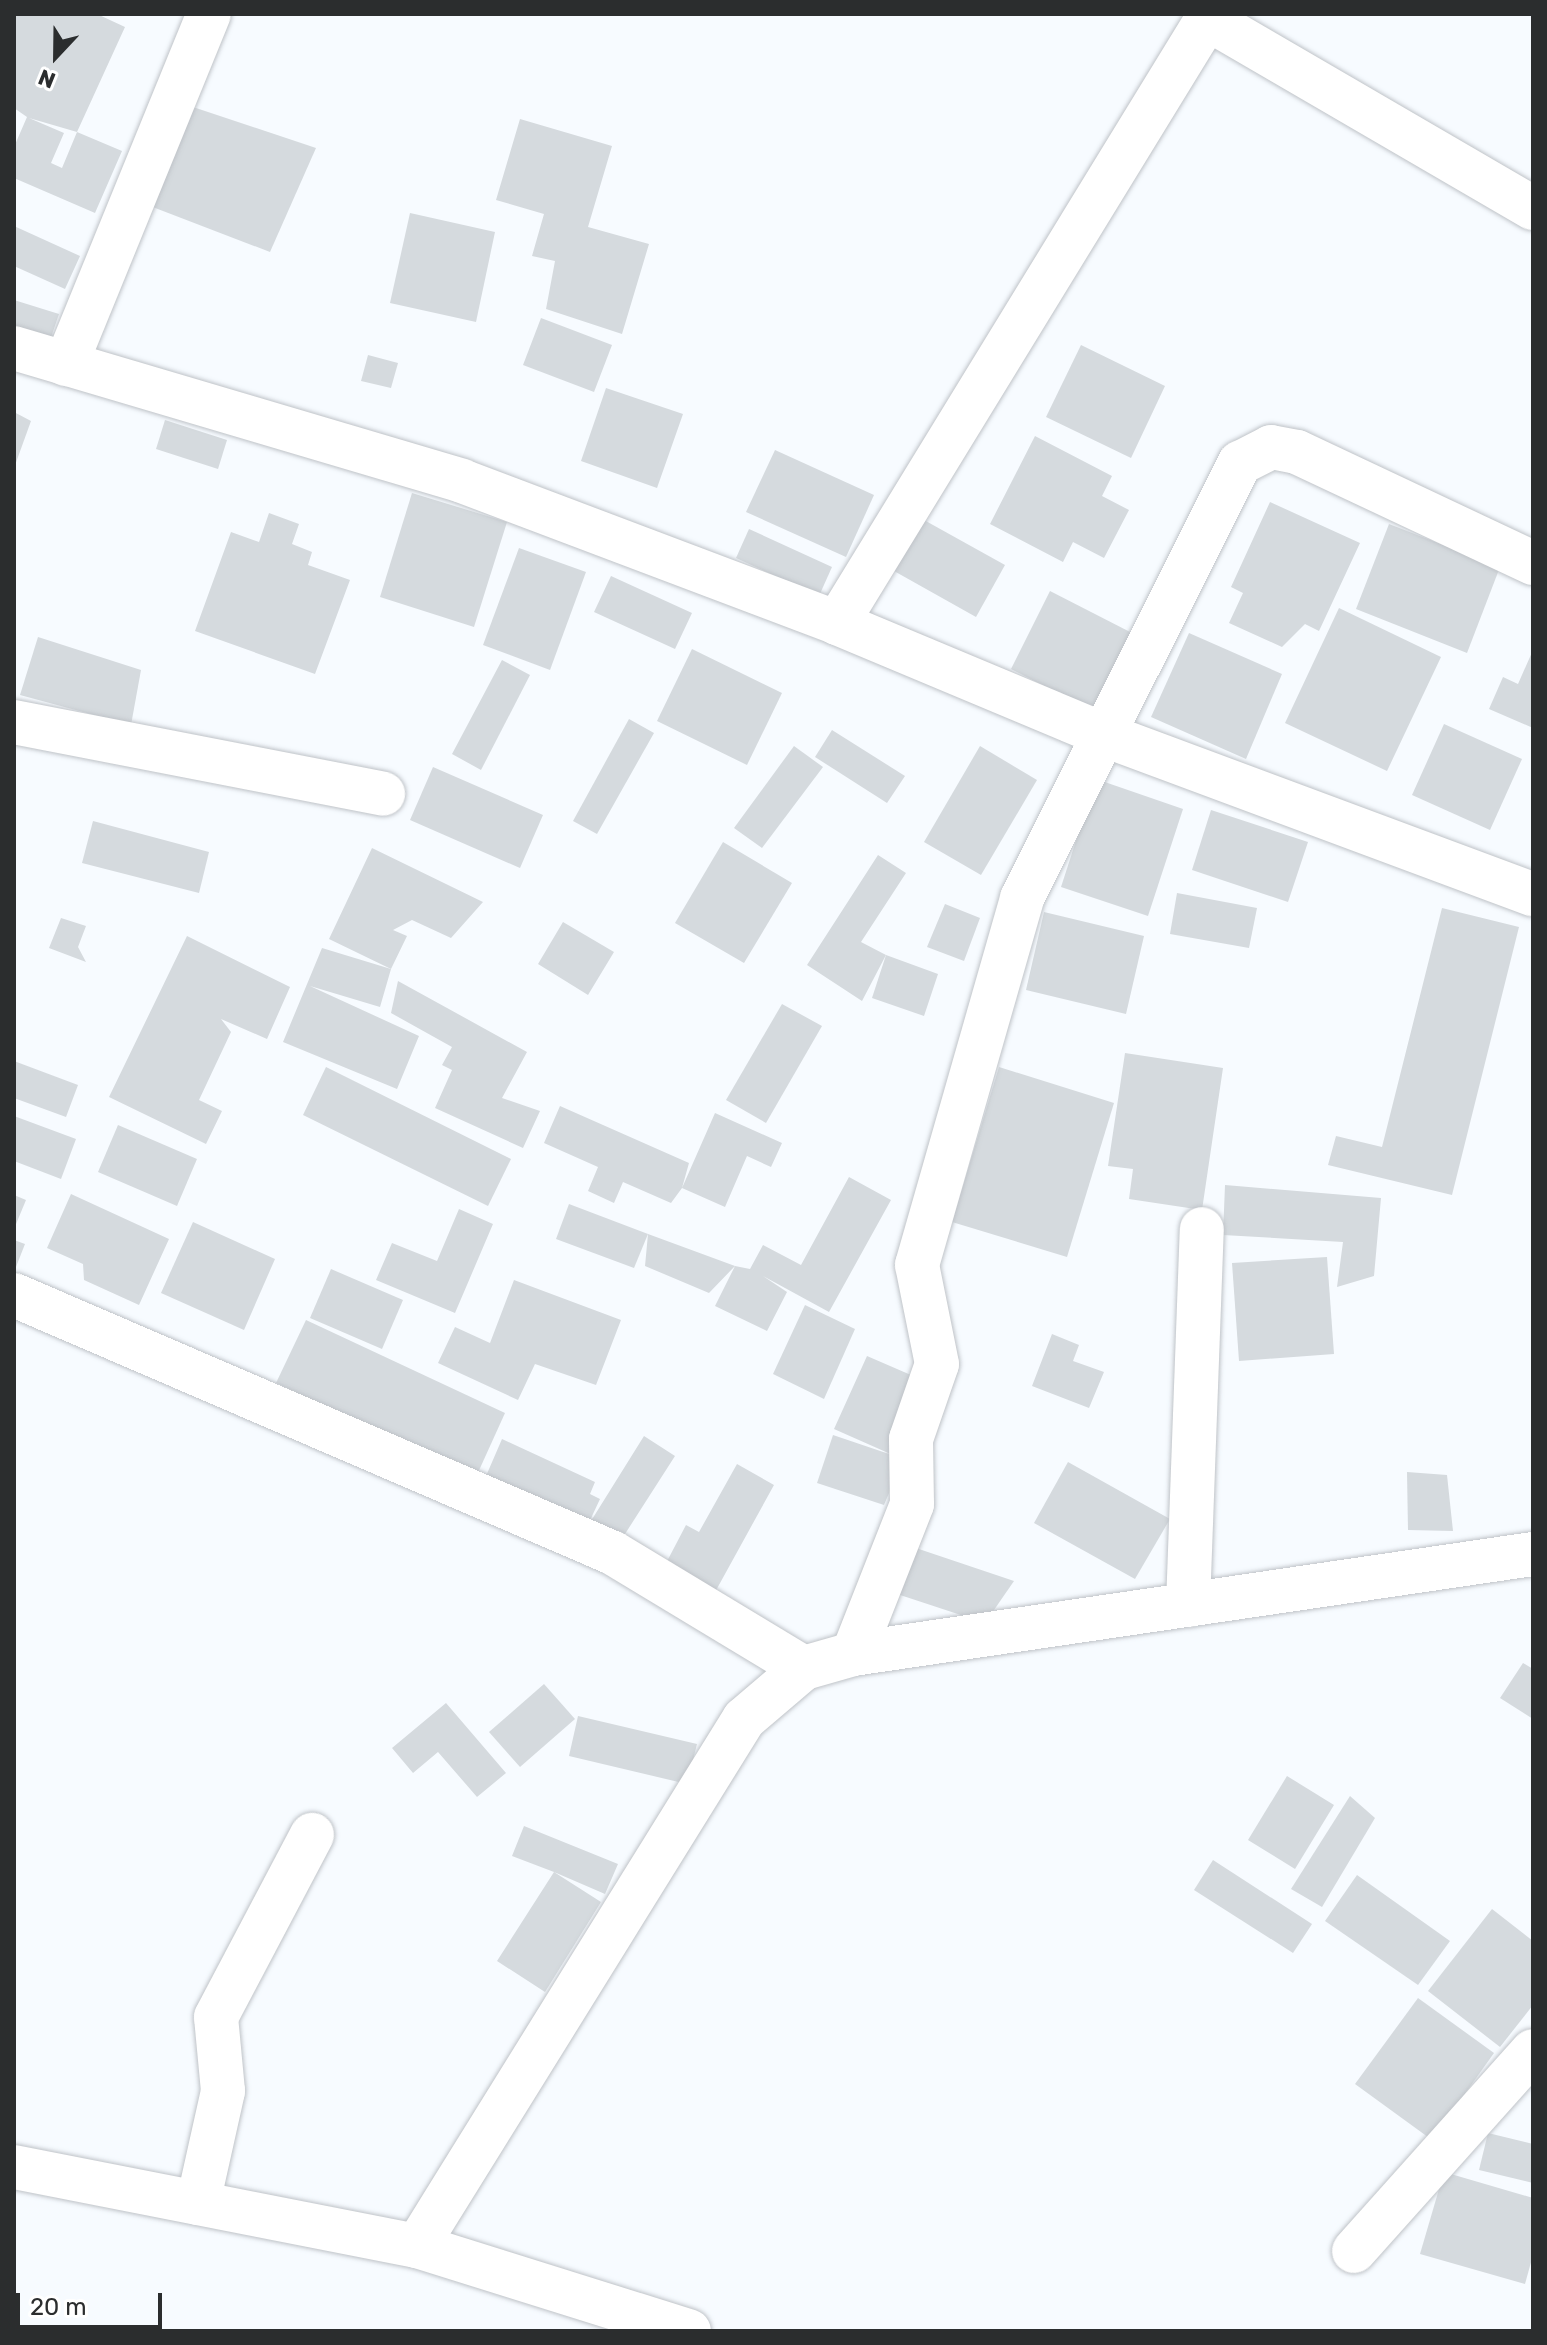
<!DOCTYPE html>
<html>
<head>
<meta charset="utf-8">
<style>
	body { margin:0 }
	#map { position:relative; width:1547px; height:2345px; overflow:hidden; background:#f7fbff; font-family:Rubik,sans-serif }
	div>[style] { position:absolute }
	.building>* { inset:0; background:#d5dade }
	.roads { filter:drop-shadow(0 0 2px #bfc3c8) drop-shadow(0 0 2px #bfc3c8) }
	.minor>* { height:44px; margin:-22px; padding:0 22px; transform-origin:22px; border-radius:22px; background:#fff }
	span { translate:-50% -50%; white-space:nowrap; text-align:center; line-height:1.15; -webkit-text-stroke:8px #fff; paint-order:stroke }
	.frame { position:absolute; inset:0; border:16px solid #2b2d2e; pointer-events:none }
	.north { position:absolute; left:16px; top:16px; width:80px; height:80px; -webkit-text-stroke:6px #fff; paint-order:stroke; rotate:202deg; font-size:22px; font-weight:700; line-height:32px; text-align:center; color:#2b2d2e }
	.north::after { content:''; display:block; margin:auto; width:28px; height:36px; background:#2b2d2e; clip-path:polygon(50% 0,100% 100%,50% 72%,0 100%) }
	.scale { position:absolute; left:16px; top:2293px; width:146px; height:36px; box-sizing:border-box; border:4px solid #2b2d2e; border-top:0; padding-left:10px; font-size:24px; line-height:28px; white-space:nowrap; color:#2b2d2e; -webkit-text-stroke:6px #fff; paint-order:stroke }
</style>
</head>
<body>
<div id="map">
	<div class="building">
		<div style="clip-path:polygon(14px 14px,97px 14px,125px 27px,77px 132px,29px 118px,64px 133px,51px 163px,62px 168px,77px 132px,122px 151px,95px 213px,14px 178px,14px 147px,27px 117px,14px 108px)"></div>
		<div style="clip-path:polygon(193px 107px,316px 148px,270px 252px,150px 206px)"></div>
		<div style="clip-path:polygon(520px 119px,612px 146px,588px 227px,649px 244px,622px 334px,546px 309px,555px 261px,532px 256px,544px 214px,496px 200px)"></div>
		<div style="clip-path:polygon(410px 213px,495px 232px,476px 322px,390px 303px)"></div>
		<div style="clip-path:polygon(14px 226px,80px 256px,65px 289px,14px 266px)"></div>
		<div style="clip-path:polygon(14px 300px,59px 314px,48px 346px,14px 335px)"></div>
		<div style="clip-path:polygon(541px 318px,612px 345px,594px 392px,523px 365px)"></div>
		<div style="clip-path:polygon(1081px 345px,1165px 386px,1131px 458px,1046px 417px)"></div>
		<div style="clip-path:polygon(368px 355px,398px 363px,391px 388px,361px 381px)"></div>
		<div style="clip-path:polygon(606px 388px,683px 414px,657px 488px,581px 461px)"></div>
		<div style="clip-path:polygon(14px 412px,31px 421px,14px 468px)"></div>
		<div style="clip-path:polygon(165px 420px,227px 440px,218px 469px,156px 449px)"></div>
		<div style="clip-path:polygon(1035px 436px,1112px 476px,1102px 496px,1129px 510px,1104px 558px,1073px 542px,1063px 562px,990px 524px)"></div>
		<div style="clip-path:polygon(775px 450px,874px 495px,846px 557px,746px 512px)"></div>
		<div style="clip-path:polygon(412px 493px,507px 522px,474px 627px,380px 597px)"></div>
		<div style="clip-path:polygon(1270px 502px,1360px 543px,1319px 631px,1305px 624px,1282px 647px,1229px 623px,1243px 593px,1231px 587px)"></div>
		<div style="clip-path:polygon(269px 513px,299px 524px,292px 544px,312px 552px,308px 565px,350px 580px,315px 674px,195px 631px,231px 532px,259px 542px)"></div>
		<div style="clip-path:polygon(924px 520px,1005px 565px,976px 617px,894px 571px)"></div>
		<div style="clip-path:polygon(1389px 524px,1500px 567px,1467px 653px,1356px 609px)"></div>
		<div style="clip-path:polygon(749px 529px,832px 567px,819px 596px,736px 558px)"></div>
		<div style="clip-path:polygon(519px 548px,586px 572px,550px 670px,483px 645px)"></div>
		<div style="clip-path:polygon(611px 576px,692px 613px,675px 649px,594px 612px)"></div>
		<div style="clip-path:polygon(1050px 591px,1134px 634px,1095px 712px,1011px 669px)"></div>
		<div style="clip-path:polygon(1339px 608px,1441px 657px,1387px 771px,1285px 723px)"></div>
		<div style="clip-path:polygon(1189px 633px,1282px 674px,1246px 759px,1151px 717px)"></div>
		<div style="clip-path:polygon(38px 637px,141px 670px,131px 725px,20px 695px)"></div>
		<div style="clip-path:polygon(692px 649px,782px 693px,747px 765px,657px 721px)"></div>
		<div style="clip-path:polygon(1533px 650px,1533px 728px,1489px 709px,1503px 677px,1518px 684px)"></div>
		<div style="clip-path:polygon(502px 660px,530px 675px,481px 770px,452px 754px)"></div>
		<div style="clip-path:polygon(629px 719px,654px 733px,597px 834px,573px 821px)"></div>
		<div style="clip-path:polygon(1444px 724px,1522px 759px,1490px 830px,1412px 795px)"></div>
		<div style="clip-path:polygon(832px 730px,905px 776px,887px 803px,815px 757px)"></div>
		<div style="clip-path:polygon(794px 746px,823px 767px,762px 848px,734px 828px)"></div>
		<div style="clip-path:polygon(980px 746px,1037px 780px,981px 875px,924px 842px)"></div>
		<div style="clip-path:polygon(433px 767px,543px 815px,520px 868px,410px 820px)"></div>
		<div style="clip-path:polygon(1096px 779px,1183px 809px,1148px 916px,1061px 887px)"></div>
		<div style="clip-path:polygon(1211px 810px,1308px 842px,1288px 902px,1192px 870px)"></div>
		<div style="clip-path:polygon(93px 821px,209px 852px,199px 893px,82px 863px)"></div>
		<div style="clip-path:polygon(723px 842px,792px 883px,744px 963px,675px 923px)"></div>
		<div style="clip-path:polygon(372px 848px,483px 902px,451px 938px,412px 920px,393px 930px,407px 936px,391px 969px,329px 939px)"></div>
		<div style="clip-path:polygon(878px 855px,906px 873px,861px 942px,886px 955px,862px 1001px,807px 965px)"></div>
		<div style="clip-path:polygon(1177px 893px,1257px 908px,1249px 948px,1170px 934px)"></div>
		<div style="clip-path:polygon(945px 904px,980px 918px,964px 961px,927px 947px)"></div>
		<div style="clip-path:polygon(1442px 908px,1519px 927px,1452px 1195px,1328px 1165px,1336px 1136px,1382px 1147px)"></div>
		<div style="clip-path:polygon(1044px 912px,1144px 936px,1126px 1014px,1026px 990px)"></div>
		<div style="clip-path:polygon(61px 918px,86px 926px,78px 947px,86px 962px,49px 948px)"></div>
		<div style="clip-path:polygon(563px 922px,614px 952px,588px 995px,538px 964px)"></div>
		<div style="clip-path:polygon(187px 936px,290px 987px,267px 1039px,221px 1019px,231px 1032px,199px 1100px,222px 1111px,206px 1144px,109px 1097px)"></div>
		<div style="clip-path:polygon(322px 948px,391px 969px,380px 1007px,310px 986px,419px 1036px,397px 1089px,283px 1042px)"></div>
		<div style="clip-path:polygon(886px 955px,938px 974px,924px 1016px,872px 998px)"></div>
		<div style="clip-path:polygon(398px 981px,527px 1052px,502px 1098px,540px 1111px,523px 1148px,435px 1108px,452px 1070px,442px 1065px,452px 1047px,391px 1013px)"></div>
		<div style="clip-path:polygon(782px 1004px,822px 1026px,766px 1123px,726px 1100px)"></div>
		<div style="clip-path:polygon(1125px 1053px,1223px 1068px,1202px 1210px,1129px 1199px,1133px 1169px,1108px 1166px)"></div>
		<div style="clip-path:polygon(14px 1061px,78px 1085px,66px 1117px,14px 1098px)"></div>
		<div style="clip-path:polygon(326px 1067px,511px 1159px,488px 1206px,303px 1115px)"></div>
		<div style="clip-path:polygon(999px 1067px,1114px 1103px,1067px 1257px,952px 1222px)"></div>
		<div style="clip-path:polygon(560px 1106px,689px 1163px,682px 1188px,715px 1113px,782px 1143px,771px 1167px,747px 1156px,725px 1207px,682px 1188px,671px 1203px,623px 1182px,614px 1203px,588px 1191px,598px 1167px,544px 1143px)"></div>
		<div style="clip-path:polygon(14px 1116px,76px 1139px,61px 1179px,14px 1161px)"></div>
		<div style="clip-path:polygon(118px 1125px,197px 1159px,177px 1206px,98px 1172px)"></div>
		<div style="clip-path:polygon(849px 1177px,891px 1200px,829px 1312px,763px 1276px,787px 1292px,767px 1331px,715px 1306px,735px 1266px,709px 1293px,645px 1266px,648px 1234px,735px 1266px,750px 1269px,763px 1245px,801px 1265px)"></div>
		<div style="clip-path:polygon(1225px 1185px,1381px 1198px,1374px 1276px,1337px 1287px,1343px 1242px,1223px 1235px)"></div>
		<div style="clip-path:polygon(71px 1194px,169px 1239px,139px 1305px,84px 1280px,83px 1264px,47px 1248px)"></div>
		<div style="clip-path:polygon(14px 1195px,26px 1200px,14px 1229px)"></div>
		<div style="clip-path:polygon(569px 1204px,648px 1234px,634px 1268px,556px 1239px)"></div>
		<div style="clip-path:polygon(459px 1209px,493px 1224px,455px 1313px,376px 1280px,392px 1243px,437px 1261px)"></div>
		<div style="clip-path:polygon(193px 1222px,275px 1259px,244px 1330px,161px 1293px)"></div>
		<div style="clip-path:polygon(14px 1240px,25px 1244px,14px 1272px)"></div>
		<div style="clip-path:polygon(1327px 1257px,1334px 1354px,1239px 1361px,1232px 1263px)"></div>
		<div style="clip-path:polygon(331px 1269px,403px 1300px,382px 1349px,310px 1318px)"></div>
		<div style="clip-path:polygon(514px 1280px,621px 1320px,596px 1385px,535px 1364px,518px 1400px,438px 1363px,455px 1327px,490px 1343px)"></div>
		<div style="clip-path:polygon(805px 1305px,855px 1329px,824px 1399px,773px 1374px)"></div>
		<div style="clip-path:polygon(306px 1320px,505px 1413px,476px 1477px,276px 1383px)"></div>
		<div style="clip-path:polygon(1052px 1334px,1079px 1345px,1073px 1361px,1104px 1372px,1089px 1408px,1032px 1386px)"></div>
		<div style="clip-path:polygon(867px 1356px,934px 1385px,884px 1505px,817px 1483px,833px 1435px,895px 1456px,834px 1429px)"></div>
		<div style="clip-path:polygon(644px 1436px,675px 1456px,616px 1548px,483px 1483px,502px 1439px,595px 1482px,590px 1494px,600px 1499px,586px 1529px)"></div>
		<div style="clip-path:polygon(1068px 1462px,1170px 1519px,1135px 1579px,1034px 1523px)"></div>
		<div style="clip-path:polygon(737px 1464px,774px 1485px,714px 1594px,664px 1567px,686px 1525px,699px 1532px)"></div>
		<div style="clip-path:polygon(1407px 1472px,1447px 1475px,1453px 1531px,1408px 1530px)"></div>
		<div style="clip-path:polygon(901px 1543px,1014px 1581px,985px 1623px,885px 1590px)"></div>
		<div style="clip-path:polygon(1523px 1663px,1533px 1669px,1533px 1719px,1500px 1698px)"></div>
		<div style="clip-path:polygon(544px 1684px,575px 1719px,520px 1767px,489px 1732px)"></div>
		<div style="clip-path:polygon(446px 1703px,506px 1773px,477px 1797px,438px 1752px,413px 1773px,392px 1748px)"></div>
		<div style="clip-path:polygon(578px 1716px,697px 1744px,687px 1784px,569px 1756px)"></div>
		<div style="clip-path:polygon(1287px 1776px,1334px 1805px,1295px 1869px,1248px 1840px)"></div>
		<div style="clip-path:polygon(1350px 1796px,1375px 1818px,1322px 1907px,1291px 1889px)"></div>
		<div style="clip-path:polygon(524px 1826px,618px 1864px,605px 1894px,554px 1872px,601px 1902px,545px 1992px,497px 1961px,554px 1872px,512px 1856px)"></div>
		<div style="clip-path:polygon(1213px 1860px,1312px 1924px,1293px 1953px,1194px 1890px)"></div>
		<div style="clip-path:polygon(1357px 1875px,1450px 1941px,1418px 1985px,1325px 1921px)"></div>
		<div style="clip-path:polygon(1492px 1909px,1533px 1941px,1533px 2005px,1500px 2047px,1428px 1991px)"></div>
		<div style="clip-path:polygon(1418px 1998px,1494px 2053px,1432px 2140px,1355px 2084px)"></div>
		<div style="clip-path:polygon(1488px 2133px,1533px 2144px,1533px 2183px,1479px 2170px)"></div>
		<div style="clip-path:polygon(1444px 2172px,1533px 2198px,1533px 2255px,1525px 2284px,1420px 2254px)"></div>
	</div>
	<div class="roads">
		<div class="minor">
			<div style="left:1208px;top:19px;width:376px;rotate:30.2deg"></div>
			<div style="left:14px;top:348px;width:467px;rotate:16.5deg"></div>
			<div style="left:462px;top:481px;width:401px;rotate:20.7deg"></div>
			<div style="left:837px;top:623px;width:287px;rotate:22.7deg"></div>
			<div style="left:1102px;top:734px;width:460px;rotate:20.4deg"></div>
			<div style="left:66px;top:364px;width:378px;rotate:-67.8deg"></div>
			<div style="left:837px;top:623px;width:714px;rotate:-58.51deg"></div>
			<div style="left:14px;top:722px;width:376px;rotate:11deg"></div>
			<div style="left:14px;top:1295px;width:652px;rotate:23.3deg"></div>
			<div style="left:613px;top:1553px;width:223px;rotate:31.1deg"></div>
			<div style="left:1188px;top:1605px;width:376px;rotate:-87.9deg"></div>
			<div style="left:853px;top:1654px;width:161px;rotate:-68.5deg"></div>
			<div style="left:912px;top:1504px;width:65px;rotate:-90.9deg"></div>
			<div style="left:911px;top:1439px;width:79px;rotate:-70.9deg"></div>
			<div style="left:937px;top:1364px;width:101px;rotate:-101.4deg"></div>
			<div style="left:917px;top:1265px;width:382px;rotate:-74deg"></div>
			<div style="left:1022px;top:898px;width:487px;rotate:-63.4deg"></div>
			<div style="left:1240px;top:463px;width:35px;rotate:-27deg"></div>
			<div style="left:1271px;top:447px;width:26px;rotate:11deg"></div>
			<div style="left:1297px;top:452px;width:261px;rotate:25.2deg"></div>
			<div style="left:14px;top:2167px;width:411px;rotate:11.1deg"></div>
			<div style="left:417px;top:2246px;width:285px;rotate:17.4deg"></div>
			<div style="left:198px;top:2203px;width:115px;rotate:-77.4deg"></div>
			<div style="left:223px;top:2091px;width:74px;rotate:-95.4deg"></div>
			<div style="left:216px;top:2017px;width:206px;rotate:-62.2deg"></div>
			<div style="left:417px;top:2246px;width:620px;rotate:-58.18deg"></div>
			<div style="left:744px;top:1719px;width:79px;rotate:-40.4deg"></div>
			<div style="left:804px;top:1668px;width:51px;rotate:-15.9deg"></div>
			<div style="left:853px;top:1654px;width:687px;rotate:-8.37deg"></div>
			<div style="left:1354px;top:2251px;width:268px;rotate:-48.2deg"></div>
		</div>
	</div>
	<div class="frame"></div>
	<div class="north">N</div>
	<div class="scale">20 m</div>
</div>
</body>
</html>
